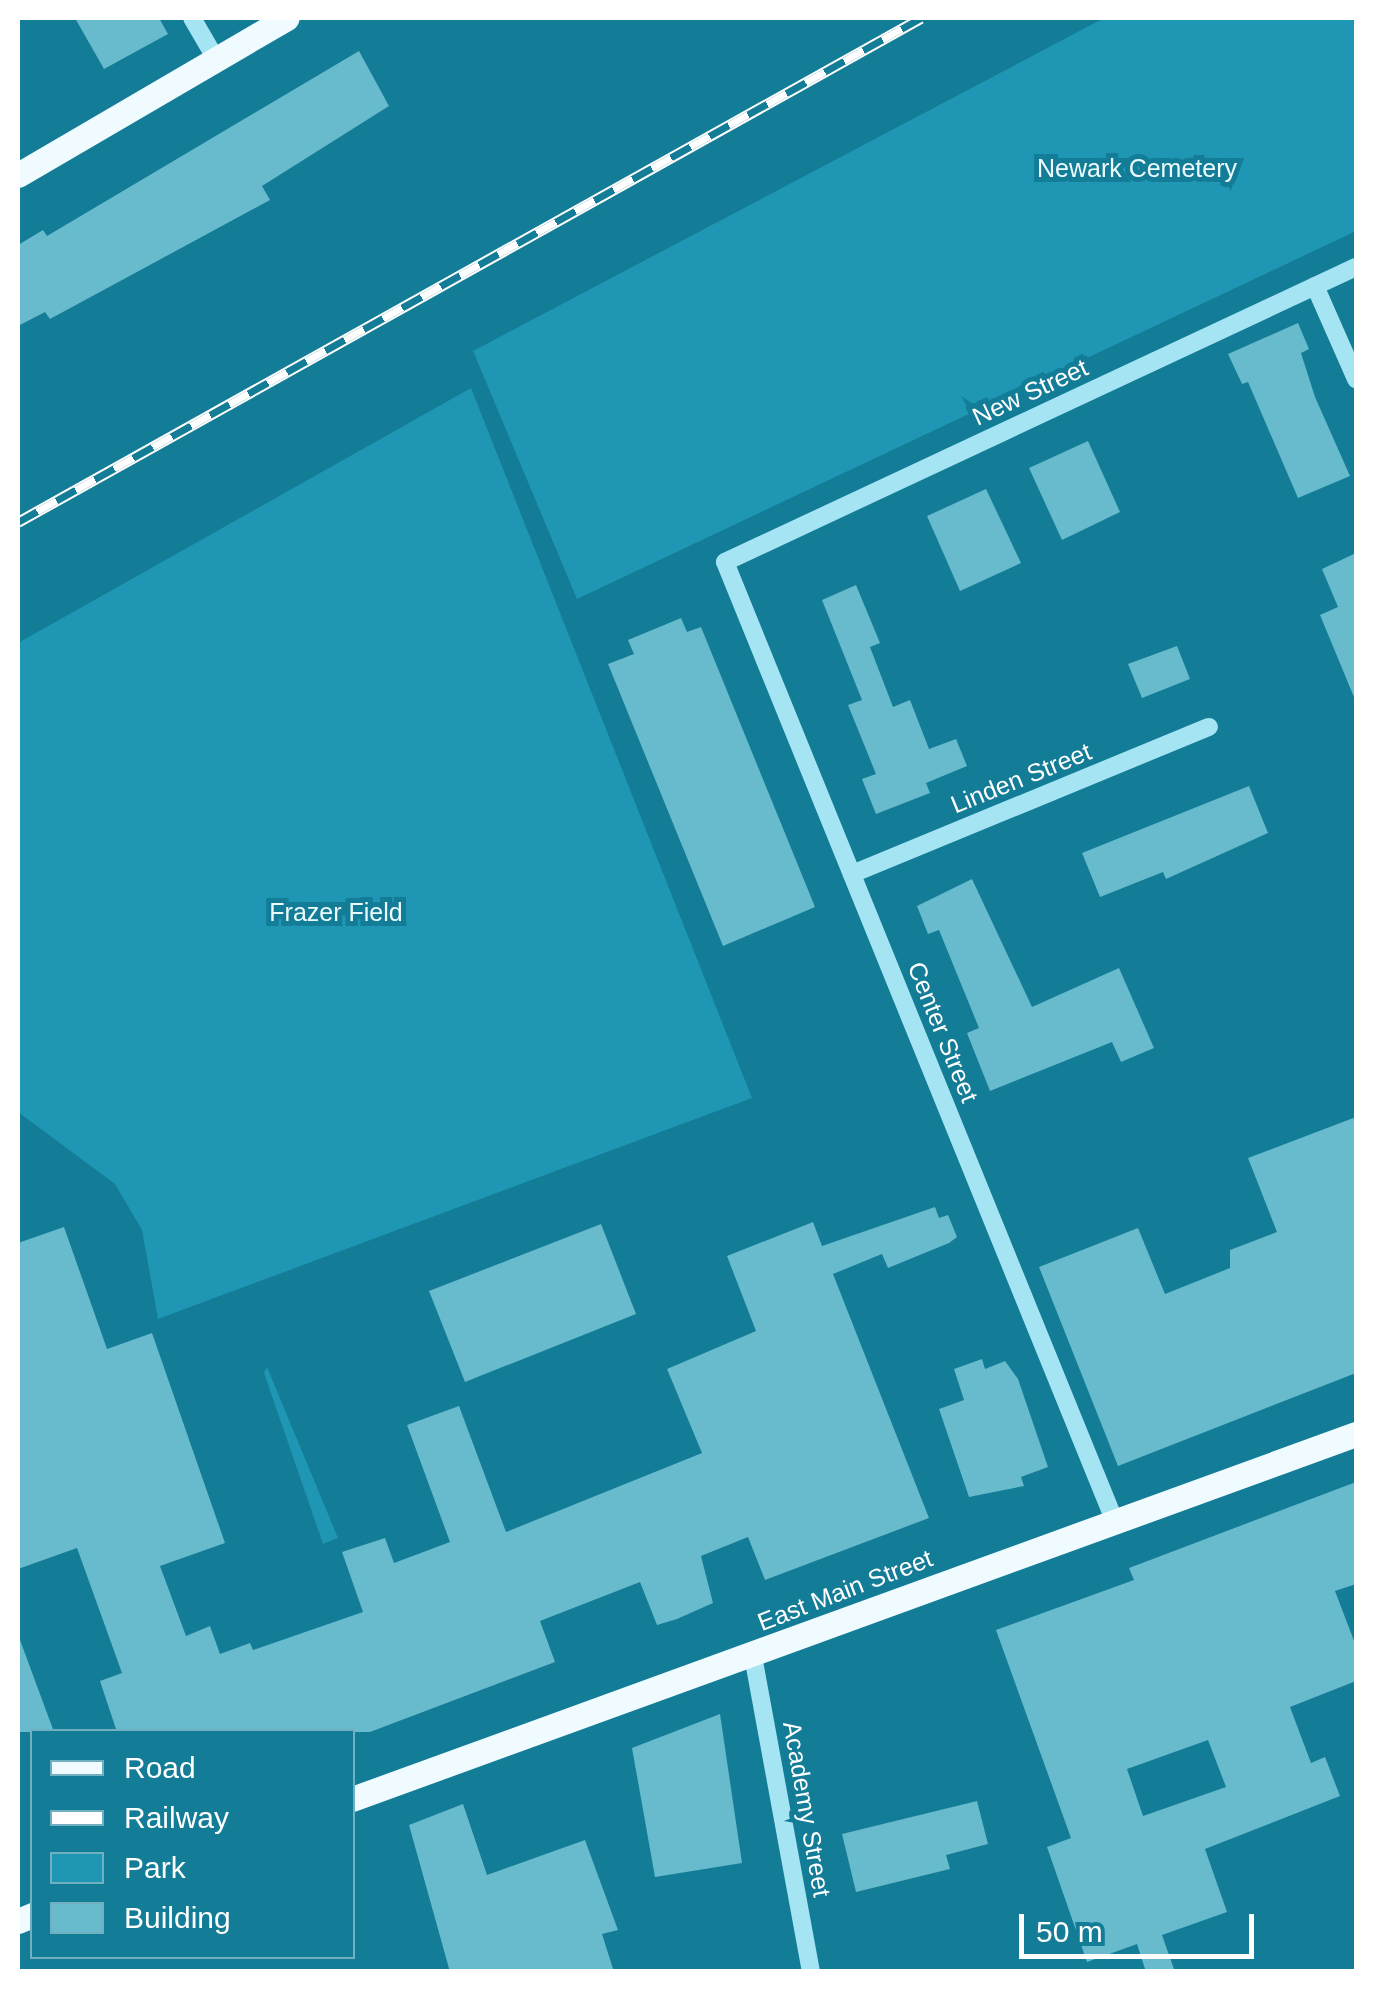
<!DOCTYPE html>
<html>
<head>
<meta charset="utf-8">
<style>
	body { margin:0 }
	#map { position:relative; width:1374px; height:1989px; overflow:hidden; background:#137c97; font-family:Arial,sans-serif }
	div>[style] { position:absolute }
	.green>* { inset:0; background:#1f96b3 }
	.building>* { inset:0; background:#68bacd }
	.minor>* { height:18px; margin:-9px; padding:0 9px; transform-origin:9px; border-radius:9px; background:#a5e4f3 }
	.major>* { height:25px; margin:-12.5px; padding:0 12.5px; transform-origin:12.5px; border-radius:12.5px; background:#f0fbff }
	.rail>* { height:11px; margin-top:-5.5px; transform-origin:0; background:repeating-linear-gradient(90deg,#137c97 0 22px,#fff 0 44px); box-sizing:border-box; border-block:2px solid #fff }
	span { translate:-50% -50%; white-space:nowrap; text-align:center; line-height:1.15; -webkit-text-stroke:10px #137c97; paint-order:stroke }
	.park-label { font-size:25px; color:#ebfbfe }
	.street-label { font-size:25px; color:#fff }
	.frame { position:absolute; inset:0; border:20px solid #fff; pointer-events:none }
	.legend { position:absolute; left:30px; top:1729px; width:325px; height:230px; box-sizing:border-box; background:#137c97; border:2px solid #71b0c1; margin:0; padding:12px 18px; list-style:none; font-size:30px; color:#fff }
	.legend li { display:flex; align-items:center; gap:20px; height:50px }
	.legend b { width:50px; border:2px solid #71b0c1 }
	.scale { position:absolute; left:1019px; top:1914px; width:235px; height:45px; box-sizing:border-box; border:5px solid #fff; border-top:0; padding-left:12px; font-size:30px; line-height:35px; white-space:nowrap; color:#fff; -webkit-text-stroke:8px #137c97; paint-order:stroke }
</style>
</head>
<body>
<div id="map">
	<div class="green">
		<div style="clip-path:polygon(1104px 18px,1356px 18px,1356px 231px,577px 599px,473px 351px)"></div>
		<div style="clip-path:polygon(471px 388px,752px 1098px,158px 1319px,142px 1230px,115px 1184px,18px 1112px,18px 643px)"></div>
		<div style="clip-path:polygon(267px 1367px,338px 1538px,323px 1544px,264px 1373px)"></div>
	</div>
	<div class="building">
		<div style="clip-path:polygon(75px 18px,159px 18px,168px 34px,104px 69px)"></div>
		<div style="clip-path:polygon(359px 51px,389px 106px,262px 186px,270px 200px,50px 319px,45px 312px,18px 326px,18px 245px,43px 230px,47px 236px)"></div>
		<div style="clip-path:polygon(1298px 323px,1309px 349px,1301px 353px,1315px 397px,1350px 476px,1298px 498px,1248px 382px,1242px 384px,1228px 354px)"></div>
		<div style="clip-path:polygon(1088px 441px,1120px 512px,1062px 540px,1029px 468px)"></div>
		<div style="clip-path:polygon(986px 489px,1021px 563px,960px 591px,927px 516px)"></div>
		<div style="clip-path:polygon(1356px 553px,1356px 702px,1320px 615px,1338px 607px,1322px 569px)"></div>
		<div style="clip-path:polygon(856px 585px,880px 643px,870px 647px,893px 707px,910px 700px,929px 749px,956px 739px,967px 766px,926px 783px,930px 793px,876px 814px,862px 779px,876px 774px,848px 705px,862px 700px,822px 600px)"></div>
		<div style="clip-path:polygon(681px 618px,687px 632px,701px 627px,815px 907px,723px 946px,608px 664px,634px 654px,628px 640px)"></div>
		<div style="clip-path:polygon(1177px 646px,1190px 679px,1142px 698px,1128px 664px)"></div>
		<div style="clip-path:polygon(1249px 786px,1268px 833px,1166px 879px,1163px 872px,1100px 897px,1082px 853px)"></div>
		<div style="clip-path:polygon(972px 879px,1032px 1007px,1119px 968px,1154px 1048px,1121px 1062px,1112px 1042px,990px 1091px,967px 1033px,979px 1028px,939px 930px,928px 934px,917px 906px)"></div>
		<div style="clip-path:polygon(1356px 1117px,1356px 1373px,1118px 1466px,1039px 1267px,1138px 1228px,1165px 1294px,1230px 1268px,1230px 1250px,1277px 1232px,1248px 1158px)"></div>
		<div style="clip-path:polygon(935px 1207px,939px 1218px,948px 1215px,957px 1237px,949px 1243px,888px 1268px,882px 1254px,833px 1274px,929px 1518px,765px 1580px,748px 1537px,701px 1556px,713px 1603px,677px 1619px,657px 1625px,640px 1582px,540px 1621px,555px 1662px,370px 1732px,117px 1732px,100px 1681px,122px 1673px,77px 1548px,18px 1569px,18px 1243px,64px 1227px,107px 1349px,152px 1333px,225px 1543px,160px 1566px,186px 1636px,210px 1626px,220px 1654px,250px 1643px,253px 1650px,363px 1612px,342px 1552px,385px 1538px,394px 1563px,450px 1542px,407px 1425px,459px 1406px,506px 1532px,702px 1453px,667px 1369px,756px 1331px,727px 1256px,813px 1222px,822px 1246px)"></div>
		<div style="clip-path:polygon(601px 1224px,636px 1314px,465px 1382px,429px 1291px)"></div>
		<div style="clip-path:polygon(982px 1359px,985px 1369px,1005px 1361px,1018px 1379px,1048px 1467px,1021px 1477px,1024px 1486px,969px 1497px,939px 1409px,964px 1400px,954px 1369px)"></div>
		<div style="clip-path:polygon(evenodd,1356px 1482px,1356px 1584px,1335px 1591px,1356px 1646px,1356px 1681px,1290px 1707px,1311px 1763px,1325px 1757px,1340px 1796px,1205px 1849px,1227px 1912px,1162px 1935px,1175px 1972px,1146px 1972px,1137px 1944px,1087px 1962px,1047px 1847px,1071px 1838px,996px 1630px,1134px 1580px,1129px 1568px,1356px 1482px,1208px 1740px,1226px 1787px,1143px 1816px,1127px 1769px,1208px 1740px)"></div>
		<div style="clip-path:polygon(18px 1640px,20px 1640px,54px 1732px,18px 1732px)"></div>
		<div style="clip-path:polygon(720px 1714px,742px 1863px,655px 1877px,632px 1748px)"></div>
		<div style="clip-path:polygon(977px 1801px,988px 1844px,946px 1855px,950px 1869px,856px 1892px,842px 1834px)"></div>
		<div style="clip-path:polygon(463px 1804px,487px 1875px,585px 1840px,618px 1930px,602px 1934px,614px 1972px,450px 1972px,409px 1825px)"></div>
	</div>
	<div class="minor">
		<div style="left:192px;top:18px;width:48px;rotate:59.7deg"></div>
		<div style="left:1315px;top:286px;width:102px;rotate:66.2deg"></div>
		<div style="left:852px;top:874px;width:386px;rotate:-22.4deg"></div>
		<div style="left:1115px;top:1522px;width:1036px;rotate:-112.11deg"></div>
		<div style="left:725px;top:562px;width:697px;rotate:-25.06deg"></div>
		<div style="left:753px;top:1656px;width:321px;rotate:79.6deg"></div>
	</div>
	<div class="major">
		<div style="left:18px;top:175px;width:311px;rotate:-30.3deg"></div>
		<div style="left:352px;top:1799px;width:1068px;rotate:-19.98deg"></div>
		<div style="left:18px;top:1921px;width:15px;rotate:-23deg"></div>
	</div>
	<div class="rail">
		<div style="left:18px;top:522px;width:1034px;rotate:-29.17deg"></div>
	</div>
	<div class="park-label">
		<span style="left:1137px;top:168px">Newark Cemetery</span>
		<span style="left:336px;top:912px">Frazer Field</span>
	</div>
	<div class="street-label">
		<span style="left:1030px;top:392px;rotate:-25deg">New Street</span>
		<span style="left:1021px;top:778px;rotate:-22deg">Linden Street</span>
		<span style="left:943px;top:1032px;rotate:68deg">Center Street</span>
		<span style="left:845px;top:1590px;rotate:-21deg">East Main Street</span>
		<span style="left:807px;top:1809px;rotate:80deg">Academy Street</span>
	</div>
	<div class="frame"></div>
	<ul class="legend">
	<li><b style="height:12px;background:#f0fbff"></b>Road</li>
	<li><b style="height:12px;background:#fff"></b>Railway</li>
	<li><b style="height:28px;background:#1f96b3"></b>Park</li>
	<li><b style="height:28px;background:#68bacd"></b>Building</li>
	</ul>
	<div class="scale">50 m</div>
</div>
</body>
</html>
